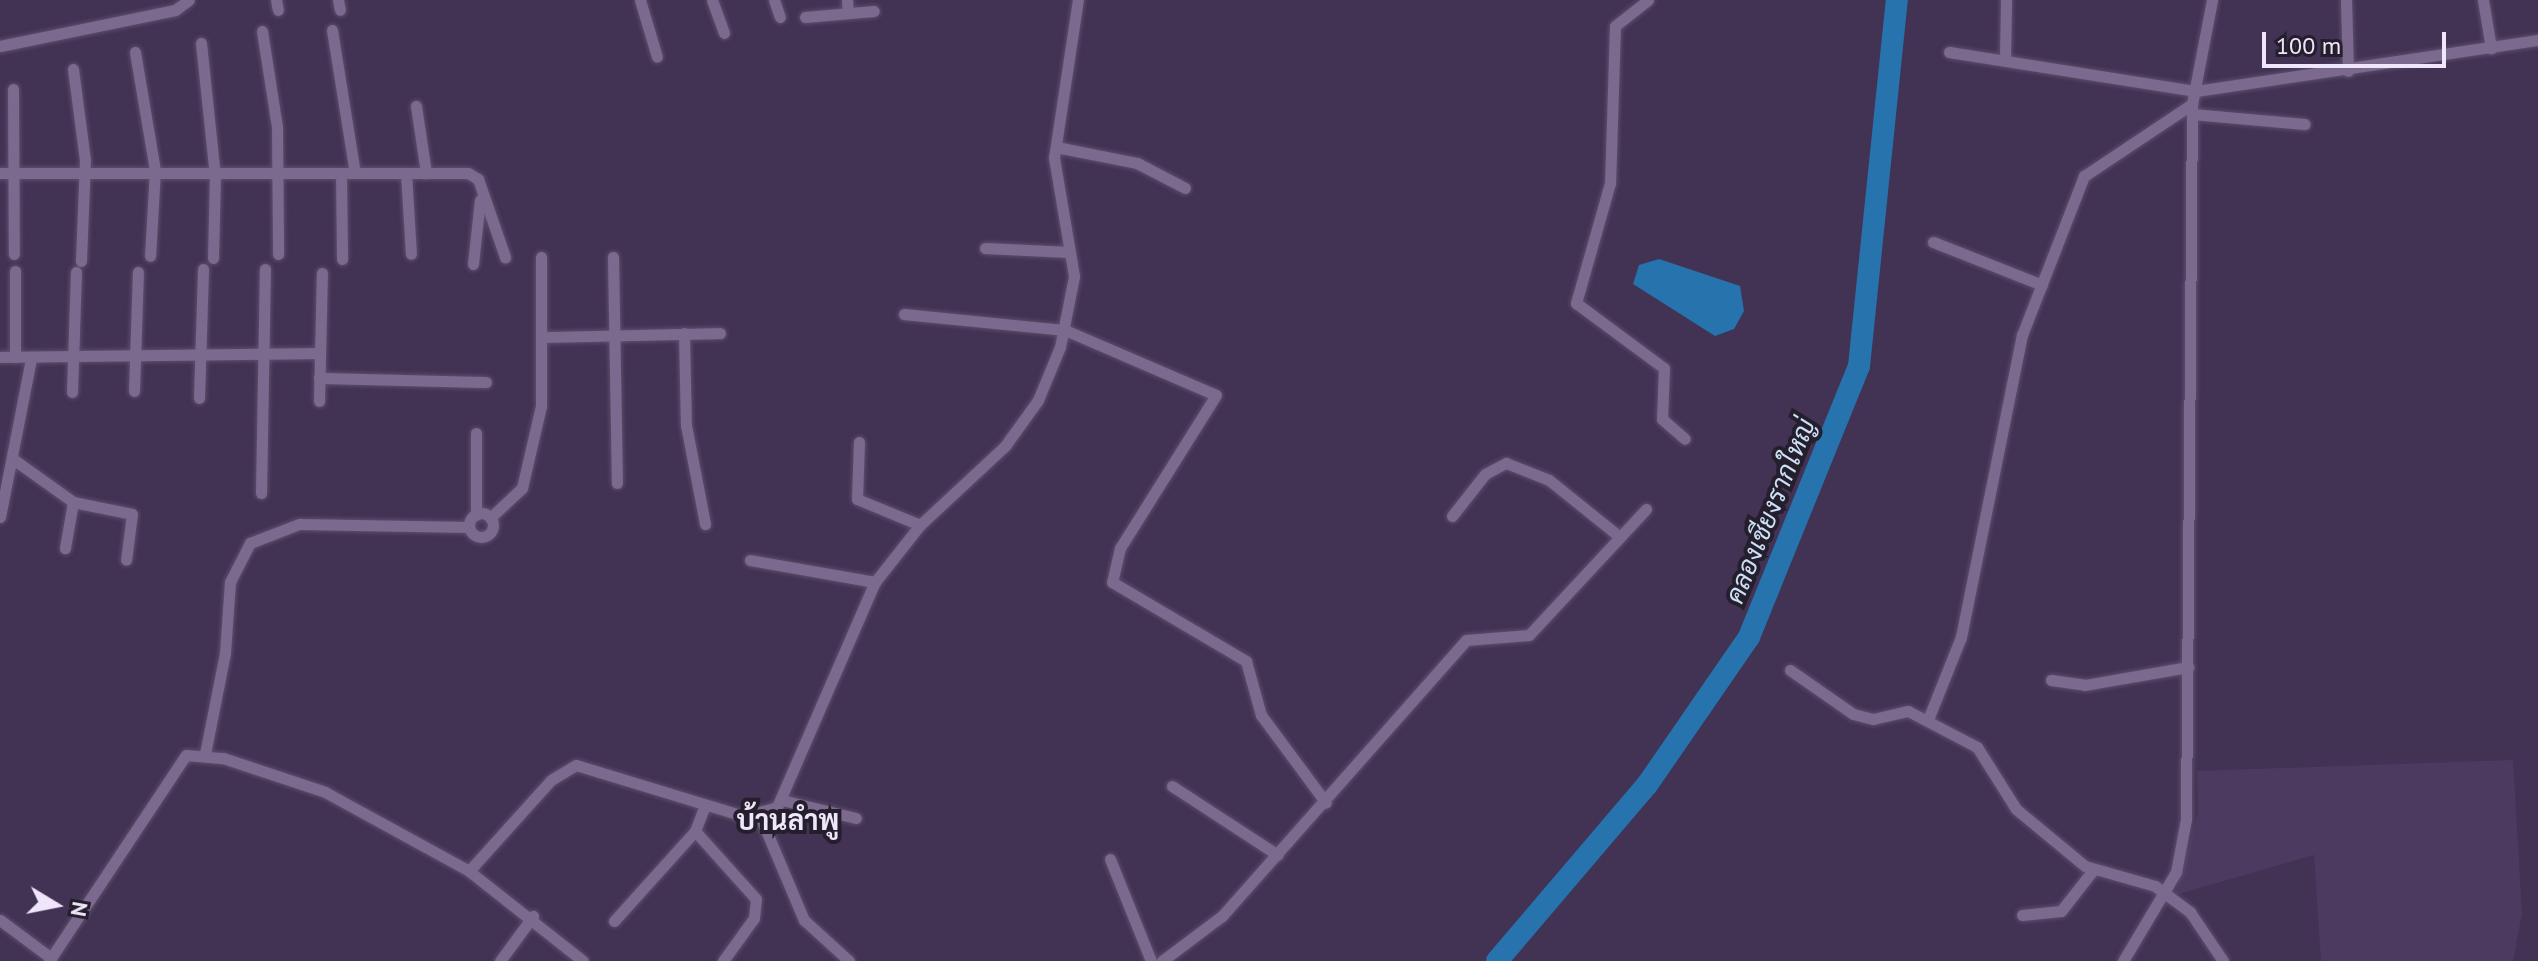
<!DOCTYPE html>
<html>
<head>
<meta charset="utf-8">
<style>
	body { margin:0 }
	#map { position:relative; width:2538px; height:961px; overflow:hidden; background:#423253; font-family:"PT Sans",Sarabun,sans-serif }
	div>[style] { position:absolute }
	.built>* { inset:0; background:#4d3a61 }
	.water>* { inset:0; background:#2673ad }
	.river>* { height:22px; margin:-11px; padding:0 11px; transform-origin:11px; border-radius:11px; background:#2673ad }
	.roads { filter:drop-shadow(0 0 2px #5c4e6b) drop-shadow(0 0 2px #5c4e6b) }
	.minor>* { height:11px; margin:-5.5px; padding:0 5.5px; transform-origin:5.5px; border-radius:5.5px; background:#7b6a8e }
	.minor>.ring { margin:-5.5px; padding:0; box-sizing:content-box; background:none; border:11px solid #7b6a8e; border-radius:50% }
	span { translate:-50% -50%; white-space:nowrap; text-align:center; line-height:1.15; -webkit-text-stroke:8px #251e2d; paint-order:stroke }
	.water-label { font-size:26px; color:#cce1f5; font-style:italic }
	.quarter-label { font-size:28px; color:#f0e6fb; font-weight:700 }
	.north { position:absolute; left:16px; top:865px; width:80px; height:80px; -webkit-text-stroke:6px #251e2d; paint-order:stroke; rotate:100deg; font-size:22px; font-weight:700; line-height:32px; text-align:center; color:#f0e6fb }
	.north::after { content:''; display:block; margin:auto; width:28px; height:36px; background:#f0e6fb; clip-path:polygon(50% 0,100% 100%,50% 72%,0 100%) }
	.scale { position:absolute; left:2262px; top:32px; width:184px; height:36px; box-sizing:border-box; border:4px solid #f0e6fb; border-top:0; padding-left:10px; font-size:24px; line-height:28px; white-space:nowrap; color:#f0e6fb; -webkit-text-stroke:6px #251e2d; paint-order:stroke }
</style>
</head>
<body>
<div id="map">
	<div class="built">
		<div style="clip-path:polygon(2513px 760px,2522px 913px,2513px 961px,2321px 961px,2314px 855px,2175px 895px,2198px 813px,2197px 771px)"></div>
	</div>
	<div class="water">
		<div style="clip-path:polygon(1659px 259px,1740px 286px,1744px 311px,1734px 329px,1715px 336px,1633px 284px,1639px 265px)"></div>
	</div>
	<div class="river">
		<div style="left:1497px;top:961px;width:231px;rotate:-49.6deg"></div>
		<div style="left:1647px;top:785px;width:180px;rotate:-55.4deg"></div>
		<div style="left:1749px;top:637px;width:292px;rotate:-67.9deg"></div>
		<div style="left:1859px;top:366px;width:368px;rotate:-84.1deg"></div>
	</div>
	<div class="roads">
		<div class="minor">
			<div style="left:276px;top:0;width:10px;rotate:79deg"></div>
			<div style="left:338px;top:0;width:10px;rotate:79deg"></div>
			<div style="left:640px;top:0;width:59px;rotate:73.4deg"></div>
			<div style="left:712px;top:0;width:35px;rotate:70deg"></div>
			<div style="left:774px;top:0;width:18px;rotate:71deg"></div>
			<div style="left:847px;top:0;width:13px;rotate:86deg"></div>
			<div style="left:1648px;top:0;width:42px;rotate:141.8deg"></div>
			<div style="left:1615px;top:26px;width:157px;rotate:91.8deg"></div>
			<div style="left:1610px;top:183px;width:125px;rotate:105.8deg"></div>
			<div style="left:1576px;top:303px;width:109px;rotate:36.5deg"></div>
			<div style="left:1664px;top:368px;width:51px;rotate:92.2deg"></div>
			<div style="left:1662px;top:419px;width:30px;rotate:41deg"></div>
			<div style="left:2346px;top:0;width:71px;rotate:88.4deg"></div>
			<div style="left:2483px;top:0;width:49px;rotate:80.5deg"></div>
			<div style="left:805px;top:17px;width:69px;rotate:-5deg"></div>
			<div style="left:332px;top:30px;width:145px;rotate:80.9deg"></div>
			<div style="left:262px;top:31px;width:97px;rotate:81.1deg"></div>
			<div style="left:277px;top:127px;width:127px;rotate:89.5deg"></div>
			<div style="left:201px;top:43px;width:134px;rotate:84deg"></div>
			<div style="left:215px;top:176px;width:82px;rotate:91.4deg"></div>
			<div style="left:0;top:46px;width:179px;rotate:-11.6deg"></div>
			<div style="left:175px;top:10px;width:17px;rotate:-36deg"></div>
			<div style="left:135px;top:52px;width:120px;rotate:80.4deg"></div>
			<div style="left:155px;top:170px;width:86px;rotate:93.3deg"></div>
			<div style="left:1949px;top:52px;width:250px;rotate:9deg"></div>
			<div style="left:2196px;top:91px;width:346px;rotate:-8.5deg"></div>
			<div style="left:2005px;top:59px;width:59px;rotate:-89deg"></div>
			<div style="left:73px;top:69px;width:92px;rotate:82.5deg"></div>
			<div style="left:85px;top:160px;width:101px;rotate:92.3deg"></div>
			<div style="left:13px;top:89px;width:165px;rotate:89.7deg"></div>
			<div style="left:416px;top:106px;width:68px;rotate:81.5deg"></div>
			<div style="left:2192px;top:114px;width:113px;rotate:5.1deg"></div>
			<div style="left:1056px;top:147px;width:83px;rotate:11.2deg"></div>
			<div style="left:1137px;top:163px;width:54px;rotate:27.5deg"></div>
			<div style="left:0;top:173px;width:468px"></div>
			<div style="left:468px;top:173px;width:12px;rotate:31deg"></div>
			<div style="left:478px;top:179px;width:83px;rotate:70.9deg"></div>
			<div style="left:341px;top:173px;width:86px;rotate:89.3deg"></div>
			<div style="left:406px;top:173px;width:81px;rotate:86.5deg"></div>
			<div style="left:1933px;top:242px;width:117px;rotate:21.5deg"></div>
			<div style="left:985px;top:248px;width:84px;rotate:2.7deg"></div>
			<div style="left:613px;top:257px;width:226px;rotate:89deg"></div>
			<div style="left:473px;top:264px;width:64px;rotate:-83.8deg"></div>
			<div style="left:904px;top:314px;width:162px;rotate:5.7deg"></div>
			<div style="left:1065px;top:330px;width:164px;rotate:23.3deg"></div>
			<div style="left:1216px;top:395px;width:181px;rotate:122.1deg"></div>
			<div style="left:1120px;top:548px;width:35px;rotate:103deg"></div>
			<div style="left:1112px;top:582px;width:156px;rotate:30.5deg"></div>
			<div style="left:1246px;top:661px;width:56px;rotate:74.5deg"></div>
			<div style="left:1261px;top:715px;width:109px;rotate:53.5deg"></div>
			<div style="left:684px;top:333px;width:92px;rotate:88.8deg"></div>
			<div style="left:686px;top:425px;width:101px;rotate:79.1deg"></div>
			<div style="left:546px;top:337px;width:174px;rotate:-1.3deg"></div>
			<div style="left:0;top:357px;width:320px;rotate:-0.7deg"></div>
			<div style="left:15px;top:357px;width:86px;rotate:-90deg"></div>
			<div style="left:319px;top:378px;width:167px;rotate:1.4deg"></div>
			<div style="left:134px;top:391px;width:119px;rotate:-88.1deg"></div>
			<div style="left:72px;top:392px;width:120px;rotate:-88.1deg"></div>
			<div style="left:199px;top:398px;width:129px;rotate:-88.2deg"></div>
			<div style="left:319px;top:401px;width:128px;rotate:-88.7deg"></div>
			<div style="left:859px;top:442px;width:57px;rotate:92deg"></div>
			<div style="left:857px;top:499px;width:68px;rotate:22.4deg"></div>
			<div style="left:13px;top:459px;width:74px;rotate:35.6deg"></div>
			<div style="left:73px;top:502px;width:47px;rotate:99.9deg"></div>
			<div style="left:261px;top:493px;width:224px;rotate:-89deg"></div>
			<div style="left:73px;top:502px;width:60px;rotate:11.5deg"></div>
			<div style="left:132px;top:514px;width:46px;rotate:97.4deg"></div>
			<div class="ring" style="left:469px;top:513px;width:13px;height:13px"></div>
			<div style="left:476px;top:515px;width:82px;rotate:-90deg"></div>
			<div style="left:1452px;top:516px;width:53px;rotate:-51.8deg"></div>
			<div style="left:1485px;top:474px;width:24px;rotate:-28deg"></div>
			<div style="left:1506px;top:463px;width:46px;rotate:21.6deg"></div>
			<div style="left:1549px;top:480px;width:91px;rotate:38.8deg"></div>
			<div style="left:0;top:517px;width:161px;rotate:-78.9deg"></div>
			<div style="left:490px;top:518px;width:44px;rotate:-43.2deg"></div>
			<div style="left:522px;top:488px;width:84px;rotate:-77deg"></div>
			<div style="left:541px;top:406px;width:149px;rotate:-90deg"></div>
			<div style="left:750px;top:560px;width:127px;rotate:10deg"></div>
			<div style="left:1790px;top:670px;width:77px;rotate:34.9deg"></div>
			<div style="left:1853px;top:714px;width:21px;rotate:14deg"></div>
			<div style="left:1873px;top:719px;width:36px;rotate:-13deg"></div>
			<div style="left:1908px;top:711px;width:78px;rotate:27.6deg"></div>
			<div style="left:1977px;top:747px;width:73px;rotate:57.8deg"></div>
			<div style="left:2016px;top:809px;width:89px;rotate:39.6deg"></div>
			<div style="left:2085px;top:866px;width:73px;rotate:15.9deg"></div>
			<div style="left:2155px;top:886px;width:44px;rotate:36.6deg"></div>
			<div style="left:2190px;top:912px;width:59px;rotate:56deg"></div>
			<div style="left:2051px;top:680px;width:34px;rotate:8deg"></div>
			<div style="left:2085px;top:685px;width:105px;rotate:-9.9deg"></div>
			<div style="left:1929px;top:717px;width:86px;rotate:-68.2deg"></div>
			<div style="left:1961px;top:637px;width:308px;rotate:-78.6deg"></div>
			<div style="left:2022px;top:335px;width:171px;rotate:-68.7deg"></div>
			<div style="left:2084px;top:176px;width:130px;rotate:-33.7deg"></div>
			<div style="left:205px;top:754px;width:103px;rotate:-78.8deg"></div>
			<div style="left:225px;top:653px;width:71px;rotate:-86deg"></div>
			<div style="left:230px;top:582px;width:44px;rotate:-62.9deg"></div>
			<div style="left:250px;top:543px;width:53px;rotate:-21.2deg"></div>
			<div style="left:299px;top:524px;width:170px;rotate:1deg"></div>
			<div style="left:1172px;top:786px;width:126px;rotate:33.1deg"></div>
			<div style="left:782px;top:800px;width:76px;rotate:13.7deg"></div>
			<div style="left:705px;top:805px;width:28px;rotate:111deg"></div>
			<div style="left:695px;top:831px;width:91px;rotate:48.1deg"></div>
			<div style="left:756px;top:899px;width:19px;rotate:96deg"></div>
			<div style="left:754px;top:918px;width:53px;rotate:125.8deg"></div>
			<div style="left:760px;top:816px;width:113px;rotate:67.1deg"></div>
			<div style="left:804px;top:920px;width:61px;rotate:42.3deg"></div>
			<div style="left:1110px;top:859px;width:110px;rotate:68.1deg"></div>
			<div style="left:469px;top:871px;width:145px;rotate:38.3deg"></div>
			<div style="left:2022px;top:915px;width:39px;rotate:-6deg"></div>
			<div style="left:2061px;top:911px;width:52px;rotate:-52deg"></div>
			<div style="left:0;top:920px;width:64px;rotate:36.7deg"></div>
			<div style="left:614px;top:921px;width:121px;rotate:-48deg"></div>
			<div style="left:49px;top:961px;width:247px;rotate:-56.4deg"></div>
			<div style="left:186px;top:755px;width:37px;rotate:5deg"></div>
			<div style="left:223px;top:758px;width:108px;rotate:18.4deg"></div>
			<div style="left:325px;top:792px;width:164px;rotate:28.7deg"></div>
			<div style="left:469px;top:871px;width:122px;rotate:-48deg"></div>
			<div style="left:551px;top:780px;width:29px;rotate:-31deg"></div>
			<div style="left:576px;top:765px;width:176px;rotate:16.9deg"></div>
			<div style="left:744px;top:816px;width:34px;rotate:-15deg"></div>
			<div style="left:777px;top:807px;width:245px;rotate:-66.5deg"></div>
			<div style="left:875px;top:582px;width:73px;rotate:-51.7deg"></div>
			<div style="left:920px;top:525px;width:116px;rotate:-42.9deg"></div>
			<div style="left:1005px;top:446px;width:57px;rotate:-54.3deg"></div>
			<div style="left:1038px;top:400px;width:57px;rotate:-67.5deg"></div>
			<div style="left:1060px;top:347px;width:72px;rotate:-78.8deg"></div>
			<div style="left:1074px;top:276px;width:120px;rotate:-99.6deg"></div>
			<div style="left:1054px;top:158px;width:160px;rotate:-81.4deg"></div>
			<div style="left:500px;top:961px;width:56px;rotate:-53.7deg"></div>
			<div style="left:1162px;top:961px;width:75px;rotate:-36.9deg"></div>
			<div style="left:1222px;top:916px;width:368px;rotate:-48.5deg"></div>
			<div style="left:1466px;top:640px;width:63px;rotate:-4.5deg"></div>
			<div style="left:1529px;top:635px;width:172px;rotate:-47.1deg"></div>
			<div style="left:2123px;top:961px;width:104px;rotate:-59.2deg"></div>
			<div style="left:2176px;top:872px;width:54px;rotate:-79.3deg"></div>
			<div style="left:2186px;top:819px;width:715px;rotate:-89.52deg"></div>
			<div style="left:2192px;top:104px;width:106px;rotate:-79.1deg"></div>
		</div>
	</div>
	<div class="water-label">
		<span style="left:1770px;top:511px;rotate:-68deg">คลองเชียงรากใหญ่</span>
	</div>
	<div class="quarter-label">
		<span style="left:788px;top:820px">บ้านลำพู</span>
	</div>
	<div class="north">N</div>
	<div class="scale">100 m</div>
</div>
</body>
</html>
